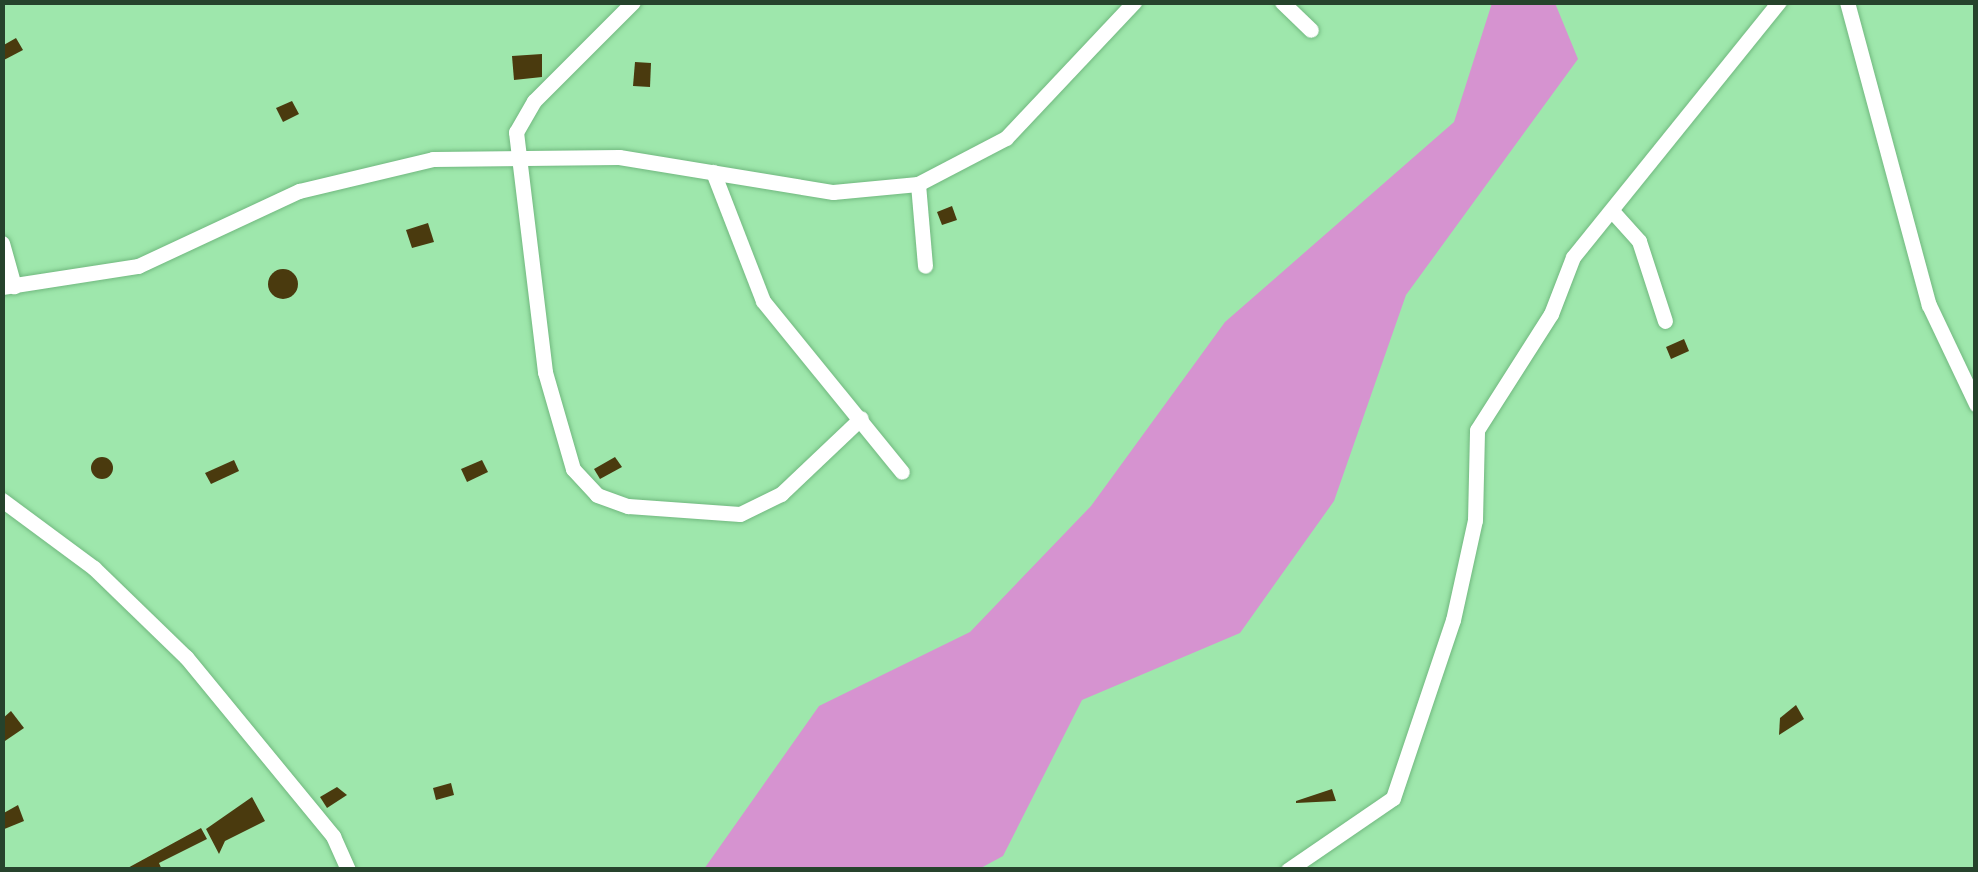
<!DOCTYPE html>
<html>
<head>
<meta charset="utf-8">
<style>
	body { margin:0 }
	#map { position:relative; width:1978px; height:872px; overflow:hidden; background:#9ee7ac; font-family:"Roboto Condensed",sans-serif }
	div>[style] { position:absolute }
	.green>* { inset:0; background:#d693d0 }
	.building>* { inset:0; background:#4a3a0e }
	.round { border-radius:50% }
	.roads { filter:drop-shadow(0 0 2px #71b87f) drop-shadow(0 0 2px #71b87f) }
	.minor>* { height:15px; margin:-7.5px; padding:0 7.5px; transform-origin:7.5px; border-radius:7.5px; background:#fff }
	span { translate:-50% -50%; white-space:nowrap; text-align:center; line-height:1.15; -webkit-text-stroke:10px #dbfee0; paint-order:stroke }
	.frame { position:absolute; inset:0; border:5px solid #26432c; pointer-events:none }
</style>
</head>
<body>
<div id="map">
	<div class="green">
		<div style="clip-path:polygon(1492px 3px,1555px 3px,1578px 59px,1406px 295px,1334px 501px,1240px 633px,1082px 700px,1003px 856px,979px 869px,704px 869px,819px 706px,970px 632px,1091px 506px,1225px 322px,1454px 122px)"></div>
	</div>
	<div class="building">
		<div style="clip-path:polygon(16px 38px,23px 50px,2px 61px,2px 46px)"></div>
		<div style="clip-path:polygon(542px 54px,542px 77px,514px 80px,512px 56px)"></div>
		<div style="clip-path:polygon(635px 62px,651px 63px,650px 87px,633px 86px)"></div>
		<div style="clip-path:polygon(292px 101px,299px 114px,283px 122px,276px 108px)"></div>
		<div style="clip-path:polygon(952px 206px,957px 220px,942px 225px,937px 212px)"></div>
		<div style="clip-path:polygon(428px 223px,434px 242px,412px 248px,406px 230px)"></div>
		<div class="round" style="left:268px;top:269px;width:30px;height:30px"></div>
		<div style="clip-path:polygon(1684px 339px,1689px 351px,1671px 359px,1666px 347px)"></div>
		<div class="round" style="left:91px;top:457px;width:22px;height:22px"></div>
		<div style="clip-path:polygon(615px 457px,622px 467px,600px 479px,594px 469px)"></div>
		<div style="clip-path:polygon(234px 460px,239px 471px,211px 484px,205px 473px)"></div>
		<div style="clip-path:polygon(482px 460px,488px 472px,467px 482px,461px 469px)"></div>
		<div style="clip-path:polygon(1796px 705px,1804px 719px,1779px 735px,1780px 718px)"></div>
		<div style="clip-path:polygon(11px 711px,24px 728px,2px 743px,2px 719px)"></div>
		<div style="clip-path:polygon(451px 783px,454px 795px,436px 800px,433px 788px)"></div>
		<div style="clip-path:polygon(337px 787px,347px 795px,327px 808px,320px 797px)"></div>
		<div style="clip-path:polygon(1332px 789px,1336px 801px,1296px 803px,1296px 801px)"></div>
		<div style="clip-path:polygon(252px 797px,265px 821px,225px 841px,219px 854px,206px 829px)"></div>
		<div style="clip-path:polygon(18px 805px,24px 821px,2px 830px,2px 814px)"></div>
		<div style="clip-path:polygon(201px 828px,207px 839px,159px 863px,162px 870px,124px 870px)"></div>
	</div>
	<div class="roads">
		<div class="minor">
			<div style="left:633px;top:2px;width:140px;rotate:135deg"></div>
			<div style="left:534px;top:101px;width:36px;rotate:120deg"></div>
			<div style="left:516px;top:132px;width:242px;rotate:83.1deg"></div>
			<div style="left:545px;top:372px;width:101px;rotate:73.9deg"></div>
			<div style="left:573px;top:469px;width:35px;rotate:47deg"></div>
			<div style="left:597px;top:495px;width:33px;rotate:20deg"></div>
			<div style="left:628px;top:506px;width:112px;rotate:4.1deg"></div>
			<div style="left:740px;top:514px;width:46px;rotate:-26deg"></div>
			<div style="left:781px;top:494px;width:110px;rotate:-43.5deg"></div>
			<div style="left:1282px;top:2px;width:40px;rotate:44deg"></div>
			<div style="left:1847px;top:2px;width:314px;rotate:74.9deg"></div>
			<div style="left:1929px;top:305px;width:110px;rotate:64.6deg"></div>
			<div style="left:713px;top:172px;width:138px;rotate:68.8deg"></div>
			<div style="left:763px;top:301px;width:220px;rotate:50.9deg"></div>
			<div style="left:918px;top:184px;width:82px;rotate:85.1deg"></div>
			<div style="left:1613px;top:212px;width:39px;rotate:48deg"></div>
			<div style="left:1639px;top:241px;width:84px;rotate:72deg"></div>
			<div style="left:2px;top:243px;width:45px;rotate:74.4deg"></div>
			<div style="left:2px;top:287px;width:138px;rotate:-8.8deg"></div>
			<div style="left:138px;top:266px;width:178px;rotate:-25deg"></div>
			<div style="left:299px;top:191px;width:138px;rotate:-13.4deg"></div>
			<div style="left:433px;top:159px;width:186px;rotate:-0.6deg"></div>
			<div style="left:619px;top:157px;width:217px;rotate:9.3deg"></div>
			<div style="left:833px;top:192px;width:85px;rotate:-5.4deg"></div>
			<div style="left:918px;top:184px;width:99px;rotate:-27.6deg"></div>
			<div style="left:1006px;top:138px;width:187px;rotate:-46.7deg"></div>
			<div style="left:2px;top:500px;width:114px;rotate:36.5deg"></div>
			<div style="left:94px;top:568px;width:128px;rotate:44.1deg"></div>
			<div style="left:186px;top:657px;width:232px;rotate:50.6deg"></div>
			<div style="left:333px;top:836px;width:37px;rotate:66deg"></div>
			<div style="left:1288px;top:870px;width:127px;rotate:-34.4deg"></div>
			<div style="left:1393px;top:798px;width:188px;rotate:-71.4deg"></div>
			<div style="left:1453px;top:620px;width:102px;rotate:-77.6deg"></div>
			<div style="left:1475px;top:520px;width:90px;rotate:-88.7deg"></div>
			<div style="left:1477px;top:430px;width:138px;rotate:-57.5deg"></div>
			<div style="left:1551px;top:314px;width:61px;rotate:-68.9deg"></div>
			<div style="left:1573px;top:257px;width:328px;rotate:-51.1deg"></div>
		</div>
	</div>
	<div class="frame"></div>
</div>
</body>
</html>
